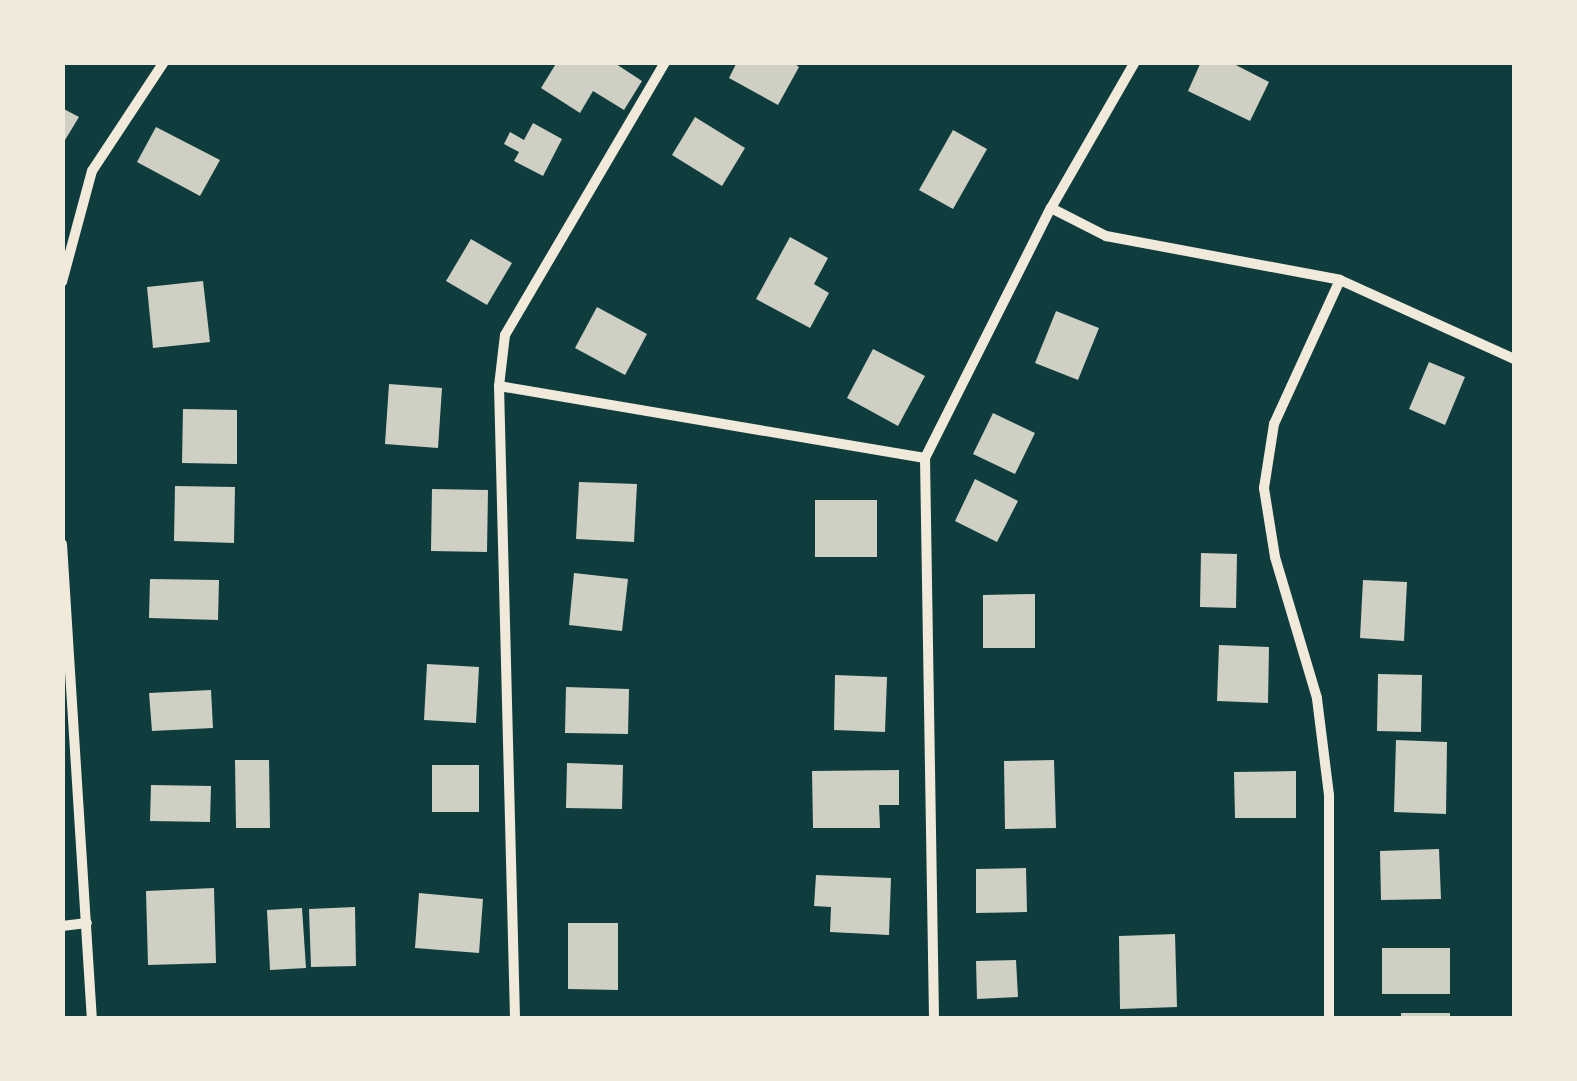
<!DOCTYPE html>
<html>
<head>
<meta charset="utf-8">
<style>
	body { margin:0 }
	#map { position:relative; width:1577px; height:1081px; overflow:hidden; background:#0f3d3e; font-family:"DejaVu Sans",sans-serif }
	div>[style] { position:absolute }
	.building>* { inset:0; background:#cfcfc3 }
	.minor>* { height:10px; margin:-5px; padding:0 5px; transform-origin:5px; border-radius:5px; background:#f1e9da }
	span { translate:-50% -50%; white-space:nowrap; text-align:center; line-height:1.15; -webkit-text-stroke:9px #f1e9da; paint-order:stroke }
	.frame { position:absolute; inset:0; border:65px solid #f1e9da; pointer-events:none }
</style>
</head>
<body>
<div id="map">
	<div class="building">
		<div style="clip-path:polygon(557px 62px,613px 62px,642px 81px,624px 110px,593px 91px,580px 113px,541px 88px)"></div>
		<div style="clip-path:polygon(737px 62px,792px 62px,799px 67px,778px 105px,729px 78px)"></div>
		<div style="clip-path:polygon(1201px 62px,1230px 62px,1269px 82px,1250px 121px,1188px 91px)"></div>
		<div style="clip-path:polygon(62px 108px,79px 117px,62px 145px)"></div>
		<div style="clip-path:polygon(695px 117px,745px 148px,722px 186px,672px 155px)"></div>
		<div style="clip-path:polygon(533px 123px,562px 139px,543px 176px,514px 161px,519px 152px,504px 144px,510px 132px,524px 140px)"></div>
		<div style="clip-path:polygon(156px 127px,220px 160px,200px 196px,137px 162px)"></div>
		<div style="clip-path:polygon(953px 130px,987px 149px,953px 209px,919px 190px)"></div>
		<div style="clip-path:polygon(790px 237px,828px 258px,814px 284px,829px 293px,810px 328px,756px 299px)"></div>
		<div style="clip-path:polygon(471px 239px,512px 263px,487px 305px,446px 281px)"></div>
		<div style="clip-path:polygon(203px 281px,210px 342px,153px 348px,147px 287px)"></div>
		<div style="clip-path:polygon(597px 307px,647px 334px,625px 375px,575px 348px)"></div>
		<div style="clip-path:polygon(1056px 311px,1099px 328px,1078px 380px,1035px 363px)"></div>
		<div style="clip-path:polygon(873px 349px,925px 376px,898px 426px,847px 398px)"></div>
		<div style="clip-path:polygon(1429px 362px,1465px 377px,1445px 425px,1409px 409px)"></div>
		<div style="clip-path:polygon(389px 384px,442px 388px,438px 448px,385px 444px)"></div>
		<div style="clip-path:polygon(183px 409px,237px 410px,237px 464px,182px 463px)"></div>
		<div style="clip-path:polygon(993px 413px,1035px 433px,1015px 474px,973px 454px)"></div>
		<div style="clip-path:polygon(975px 479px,1018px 501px,997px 542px,955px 521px)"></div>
		<div style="clip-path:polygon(579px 482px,637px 484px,634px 542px,576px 539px)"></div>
		<div style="clip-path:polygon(175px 486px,235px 487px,234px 543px,174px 541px)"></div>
		<div style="clip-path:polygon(432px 489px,488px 490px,487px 552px,431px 551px)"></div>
		<div style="clip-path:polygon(815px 500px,877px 500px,877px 557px,815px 557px)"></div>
		<div style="clip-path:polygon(1201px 553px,1237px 554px,1236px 608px,1200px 607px)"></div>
		<div style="clip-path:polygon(574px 573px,628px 579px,622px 631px,569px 625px)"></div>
		<div style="clip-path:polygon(150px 579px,219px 580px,218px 620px,149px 618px)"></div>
		<div style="clip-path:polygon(1363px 580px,1407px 582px,1404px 641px,1360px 638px)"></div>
		<div style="clip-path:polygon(1035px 594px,1035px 648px,983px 648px,983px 595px)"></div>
		<div style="clip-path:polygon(1219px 645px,1269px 647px,1268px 703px,1217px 701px)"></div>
		<div style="clip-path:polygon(427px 664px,479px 667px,476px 723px,424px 720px)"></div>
		<div style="clip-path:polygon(1378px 674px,1422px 675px,1421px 732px,1377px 731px)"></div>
		<div style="clip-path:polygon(835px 675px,887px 677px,885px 732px,834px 730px)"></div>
		<div style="clip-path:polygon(566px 687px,629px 689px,628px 734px,565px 733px)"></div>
		<div style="clip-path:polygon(211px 690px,213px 728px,152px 731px,149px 693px)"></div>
		<div style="clip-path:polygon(1396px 740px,1447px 742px,1446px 814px,1394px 812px)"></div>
		<div style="clip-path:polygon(235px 760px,269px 760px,270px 828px,236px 828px)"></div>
		<div style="clip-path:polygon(1054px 760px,1056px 828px,1005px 829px,1004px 761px)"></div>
		<div style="clip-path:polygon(567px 763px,623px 765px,622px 809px,566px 808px)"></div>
		<div style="clip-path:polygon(432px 765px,479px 765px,479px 812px,432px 812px)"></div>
		<div style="clip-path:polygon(899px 770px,899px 805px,879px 805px,880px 828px,813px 828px,812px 771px)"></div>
		<div style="clip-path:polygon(1296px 771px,1296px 818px,1235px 818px,1234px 772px)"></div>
		<div style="clip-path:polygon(151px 785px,211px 786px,210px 822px,150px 821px)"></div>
		<div style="clip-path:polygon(1439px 849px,1441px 899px,1381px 900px,1380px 851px)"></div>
		<div style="clip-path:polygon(1026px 868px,1027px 912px,976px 913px,976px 869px)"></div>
		<div style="clip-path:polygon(816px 875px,891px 878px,889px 935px,830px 932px,831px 907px,814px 906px)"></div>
		<div style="clip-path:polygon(214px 888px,216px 963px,148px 965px,146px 891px)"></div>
		<div style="clip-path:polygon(419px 893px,483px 899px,479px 953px,415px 948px)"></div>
		<div style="clip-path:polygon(355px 907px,356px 966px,311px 967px,309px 909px)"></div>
		<div style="clip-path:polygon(302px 908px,306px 968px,270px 970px,267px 910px)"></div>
		<div style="clip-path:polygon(568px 923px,618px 923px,618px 990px,568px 989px)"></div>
		<div style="clip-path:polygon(1175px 934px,1177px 1007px,1120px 1009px,1119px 936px)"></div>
		<div style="clip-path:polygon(1382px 948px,1450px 948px,1450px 994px,1382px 994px)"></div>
		<div style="clip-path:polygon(1016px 960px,1018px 997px,977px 999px,976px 961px)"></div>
		<div style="clip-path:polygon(1401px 1013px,1450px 1013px,1450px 1018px,1401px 1018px)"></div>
	</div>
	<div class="minor">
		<div style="left:1051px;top:208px;width:62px;rotate:27deg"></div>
		<div style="left:1106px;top:236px;width:238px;rotate:10.6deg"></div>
		<div style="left:1340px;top:280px;width:191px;rotate:24.4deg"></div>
		<div style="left:62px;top:282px;width:115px;rotate:-74.9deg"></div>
		<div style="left:92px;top:171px;width:131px;rotate:-56.6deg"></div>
		<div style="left:499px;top:386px;width:432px;rotate:9.6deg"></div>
		<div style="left:62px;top:544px;width:475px;rotate:86.4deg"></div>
		<div style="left:62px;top:926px;width:25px;rotate:-7deg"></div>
		<div style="left:515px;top:1018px;width:632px;rotate:-91.45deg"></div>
		<div style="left:499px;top:386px;width:51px;rotate:-83.3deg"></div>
		<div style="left:505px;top:335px;width:316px;rotate:-59.6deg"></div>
		<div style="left:934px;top:1018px;width:560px;rotate:-90.92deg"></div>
		<div style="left:925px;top:458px;width:280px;rotate:-63.3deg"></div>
		<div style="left:1051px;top:208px;width:168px;rotate:-60.1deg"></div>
		<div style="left:1329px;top:1018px;width:223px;rotate:-90deg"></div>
		<div style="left:1329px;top:795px;width:98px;rotate:-97.1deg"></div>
		<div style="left:1317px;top:698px;width:147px;rotate:-106.6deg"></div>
		<div style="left:1275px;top:557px;width:70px;rotate:-99.1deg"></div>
		<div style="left:1264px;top:488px;width:65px;rotate:-81.1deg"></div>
		<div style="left:1274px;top:424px;width:158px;rotate:-65.4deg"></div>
	</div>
	<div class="frame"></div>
</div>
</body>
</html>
